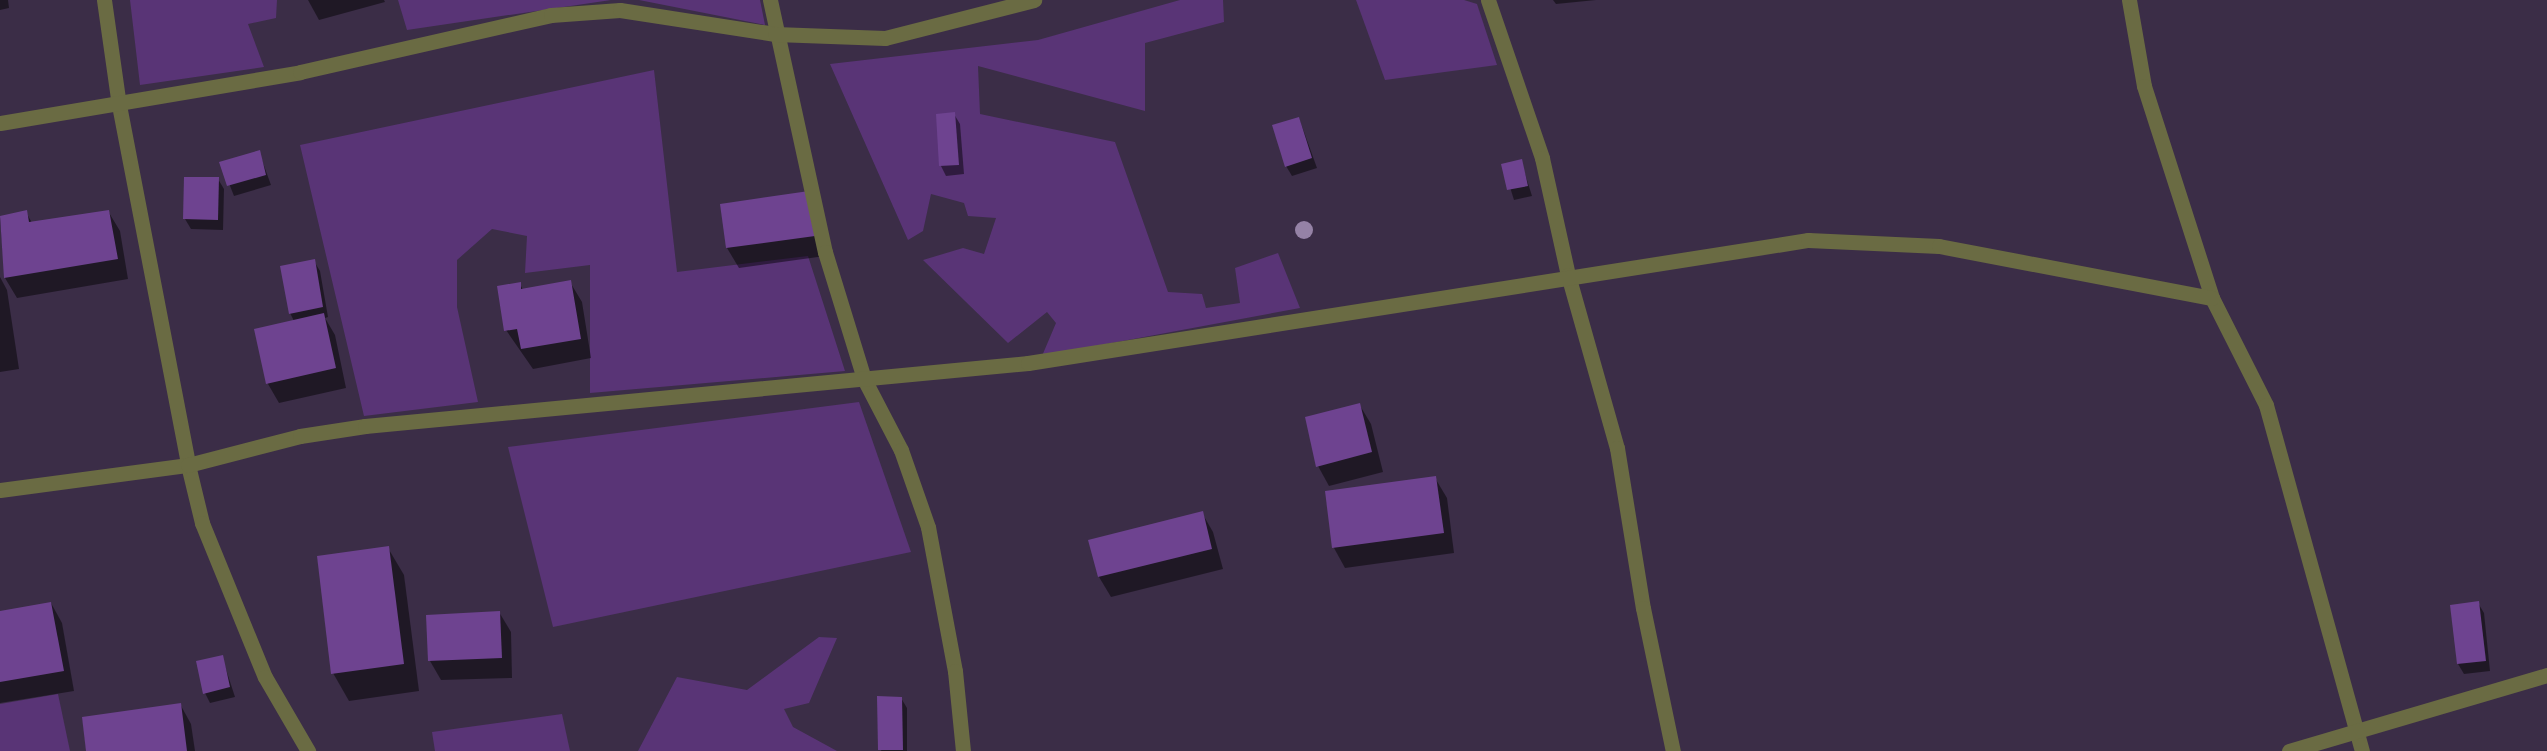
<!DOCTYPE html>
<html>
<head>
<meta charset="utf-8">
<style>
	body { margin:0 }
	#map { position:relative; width:2547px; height:751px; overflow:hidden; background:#3b2d47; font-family:Karla,sans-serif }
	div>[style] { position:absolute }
	.green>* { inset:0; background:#593476 }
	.shadow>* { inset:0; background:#0007 }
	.building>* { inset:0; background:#6e4390 }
	.minor>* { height:15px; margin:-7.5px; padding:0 7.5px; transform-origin:7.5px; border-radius:7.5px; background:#6a6b43 }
	.trees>* { width:18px; height:18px; margin:-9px; border-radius:50%; background:#9582a6 }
	span { translate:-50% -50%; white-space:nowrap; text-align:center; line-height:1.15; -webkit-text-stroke:4.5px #1f1824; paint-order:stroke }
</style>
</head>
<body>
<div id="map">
	<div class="green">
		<div style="clip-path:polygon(130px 0,277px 0,276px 18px,248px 24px,264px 67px,140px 85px)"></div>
		<div style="clip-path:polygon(398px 0,611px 0,407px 30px)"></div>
		<div style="clip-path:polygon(639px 0,760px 0,765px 25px)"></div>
		<div style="clip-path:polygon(1180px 0,1223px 0,1224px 22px,1145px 43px,1145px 111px,978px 66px,980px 114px,1115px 142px,1168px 292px,1202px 294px,1206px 308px,1240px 303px,1235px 268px,1278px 253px,1300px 308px,1042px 356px,1056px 323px,1047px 312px,1008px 343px,923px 260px,963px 248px,984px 254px,996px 218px,968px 216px,964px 203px,931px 194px,923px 231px,908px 240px,830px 64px,1038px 40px)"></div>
		<div style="clip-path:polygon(1356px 0,1464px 0,1477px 4px,1497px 65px,1385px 80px)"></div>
		<div style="clip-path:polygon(654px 70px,677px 272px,808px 256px,845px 371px,590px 393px,590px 265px,525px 273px,527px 236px,492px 229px,457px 260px,457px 307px,478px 402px,364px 416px,300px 145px)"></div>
		<div style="clip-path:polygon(859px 402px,911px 552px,553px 627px,508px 447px)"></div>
		<div style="clip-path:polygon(819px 637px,837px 638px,809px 703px,784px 709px,793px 727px,837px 751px,638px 751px,677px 677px,747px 690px)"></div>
		<div style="clip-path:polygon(58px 694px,70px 751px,0 751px,0 704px)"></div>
		<div style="clip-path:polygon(562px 714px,570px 751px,435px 751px,432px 732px)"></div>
	</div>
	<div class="shadow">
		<div style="clip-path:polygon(0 0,8px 0,9px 8px,0 10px)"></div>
		<div style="clip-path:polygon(308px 0,384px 0,385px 2px,319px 20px)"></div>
		<div style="clip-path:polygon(1553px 0,1596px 0,1556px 4px)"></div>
		<div style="clip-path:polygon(954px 114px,960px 124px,964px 174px,946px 176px,941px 166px)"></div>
		<div style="clip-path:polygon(1299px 118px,1317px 168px,1292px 176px,1286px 166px)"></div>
		<div style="clip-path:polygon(259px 152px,271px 185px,234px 196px,221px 163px)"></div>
		<div style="clip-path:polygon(1521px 161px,1532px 196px,1514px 200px,1503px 165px)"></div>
		<div style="clip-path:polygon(218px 179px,224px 189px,223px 230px,191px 229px,185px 219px)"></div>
		<div style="clip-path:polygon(808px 193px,825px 256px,739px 268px,727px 248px)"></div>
		<div style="clip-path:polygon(108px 211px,120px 231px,128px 279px,17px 298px,5px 278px,0 218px,26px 212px,32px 223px)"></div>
		<div style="clip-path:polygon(314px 261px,320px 271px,328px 317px,325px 318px,335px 335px,346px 388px,279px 403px,268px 384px,255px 330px,294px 321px,290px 313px)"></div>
		<div style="clip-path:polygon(0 277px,7px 290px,19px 369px,0 372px)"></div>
		<div style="clip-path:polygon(570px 282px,582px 302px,591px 358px,533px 369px,506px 330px,520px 284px,523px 290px)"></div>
		<div style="clip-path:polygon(1359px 404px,1371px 424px,1383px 472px,1329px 486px,1318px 466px)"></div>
		<div style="clip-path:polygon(1435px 478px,1447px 498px,1454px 553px,1345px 568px,1334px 548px,1326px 492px)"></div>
		<div style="clip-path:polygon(1202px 513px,1213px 532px,1223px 569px,1111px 597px,1099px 577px,1090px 541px)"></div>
		<div style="clip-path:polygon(388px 548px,404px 575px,419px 691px,349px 701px,333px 673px)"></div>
		<div style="clip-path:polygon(51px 603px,62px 623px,74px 691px,0 703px,0 612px)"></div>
		<div style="clip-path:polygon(2478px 603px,2484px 613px,2490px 671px,2464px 674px,2458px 664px)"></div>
		<div style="clip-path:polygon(499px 612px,511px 632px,512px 678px,441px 680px,430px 661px)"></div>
		<div style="clip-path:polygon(222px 657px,235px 697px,210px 703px,205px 693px)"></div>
		<div style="clip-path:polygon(901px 698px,907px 708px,907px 751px,881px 751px)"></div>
		<div style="clip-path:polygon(180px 704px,191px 724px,195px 751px,88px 751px)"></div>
	</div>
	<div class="building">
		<div style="clip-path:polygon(955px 112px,959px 165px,939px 166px,936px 114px)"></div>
		<div style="clip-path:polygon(1299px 117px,1312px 158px,1285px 167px,1272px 125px)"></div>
		<div style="clip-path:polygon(260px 150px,266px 175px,227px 186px,219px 162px)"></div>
		<div style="clip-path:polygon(1522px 159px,1528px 186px,1507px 190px,1501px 164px)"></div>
		<div style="clip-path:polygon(184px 177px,219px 177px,218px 220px,183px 219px)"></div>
		<div style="clip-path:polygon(809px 191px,815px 236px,726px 248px,720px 204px)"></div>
		<div style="clip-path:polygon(27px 210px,29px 222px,109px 210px,118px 259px,4px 278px,0 216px)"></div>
		<div style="clip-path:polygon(315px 259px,323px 307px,289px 314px,280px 266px)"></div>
		<div style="clip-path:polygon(571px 280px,581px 339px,521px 349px,517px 329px,504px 331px,497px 286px,521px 282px,521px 289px)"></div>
		<div style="clip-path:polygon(324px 313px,336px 368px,266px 384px,254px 329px)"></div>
		<div style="clip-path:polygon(1360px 403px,1372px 452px,1316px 467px,1305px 417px)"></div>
		<div style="clip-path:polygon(1436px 476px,1444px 533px,1332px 548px,1325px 491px)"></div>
		<div style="clip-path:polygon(1203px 511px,1212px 549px,1098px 577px,1088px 540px)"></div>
		<div style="clip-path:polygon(389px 546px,404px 664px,331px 674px,317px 556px)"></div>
		<div style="clip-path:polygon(2479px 601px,2486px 661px,2457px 664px,2450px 605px)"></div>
		<div style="clip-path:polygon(51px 602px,64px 671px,0 682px,0 611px)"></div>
		<div style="clip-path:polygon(500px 611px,502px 658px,428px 661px,426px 615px)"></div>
		<div style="clip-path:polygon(223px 655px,230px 687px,203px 694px,196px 661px)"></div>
		<div style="clip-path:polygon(877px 696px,902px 697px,903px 750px,878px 750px)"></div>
		<div style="clip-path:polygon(181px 703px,187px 751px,86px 751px,82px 717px)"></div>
	</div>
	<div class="minor">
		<div style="left:104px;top:0;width:106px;rotate:81.9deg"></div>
		<div style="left:119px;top:105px;width:367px;rotate:79.1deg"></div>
		<div style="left:188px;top:465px;width:60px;rotate:76.4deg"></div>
		<div style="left:202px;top:523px;width:166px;rotate:67.8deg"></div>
		<div style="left:265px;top:677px;width:86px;rotate:59.8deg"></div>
		<div style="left:770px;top:0;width:258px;rotate:77.7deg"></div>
		<div style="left:825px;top:252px;width:133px;rotate:72.9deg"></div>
		<div style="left:864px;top:379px;width:80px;rotate:62.5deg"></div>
		<div style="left:901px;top:450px;width:82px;rotate:70.7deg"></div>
		<div style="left:928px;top:527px;width:147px;rotate:79.4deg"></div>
		<div style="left:955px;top:671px;width:80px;rotate:84.3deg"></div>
		<div style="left:1488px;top:0;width:167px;rotate:71.1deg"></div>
		<div style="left:1542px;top:158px;width:120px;rotate:77.5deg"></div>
		<div style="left:1568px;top:275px;width:180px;rotate:74.2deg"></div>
		<div style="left:1617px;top:448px;width:162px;rotate:80.8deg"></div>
		<div style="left:1643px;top:608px;width:146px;rotate:78.2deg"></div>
		<div style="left:2129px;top:0;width:87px;rotate:80.1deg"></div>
		<div style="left:2144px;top:86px;width:223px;rotate:72.2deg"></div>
		<div style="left:2212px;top:298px;width:120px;rotate:63.2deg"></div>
		<div style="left:2266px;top:405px;width:359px;rotate:74.5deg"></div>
		<div style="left:0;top:123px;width:304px;rotate:-9.6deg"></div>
		<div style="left:300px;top:72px;width:257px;rotate:-12.8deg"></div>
		<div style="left:551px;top:15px;width:69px;rotate:-4.1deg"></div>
		<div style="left:620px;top:10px;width:157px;rotate:8.8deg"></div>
		<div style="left:775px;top:34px;width:110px;rotate:2.1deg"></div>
		<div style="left:885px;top:38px;width:154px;rotate:-14.3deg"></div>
		<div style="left:0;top:490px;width:190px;rotate:-7.6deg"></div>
		<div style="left:188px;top:465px;width:116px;rotate:-14.5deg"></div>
		<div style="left:300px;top:436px;width:66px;rotate:-8.7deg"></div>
		<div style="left:365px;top:426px;width:666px;rotate:-5.43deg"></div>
		<div style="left:1028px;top:363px;width:790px;rotate:-8.96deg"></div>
		<div style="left:1808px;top:240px;width:131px;rotate:2.6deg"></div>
		<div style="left:1939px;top:246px;width:278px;rotate:10.8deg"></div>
		<div style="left:2289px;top:751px;width:269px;rotate:-16.4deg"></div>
	</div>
	<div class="trees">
		<div style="left:1304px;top:230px"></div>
	</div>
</div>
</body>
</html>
